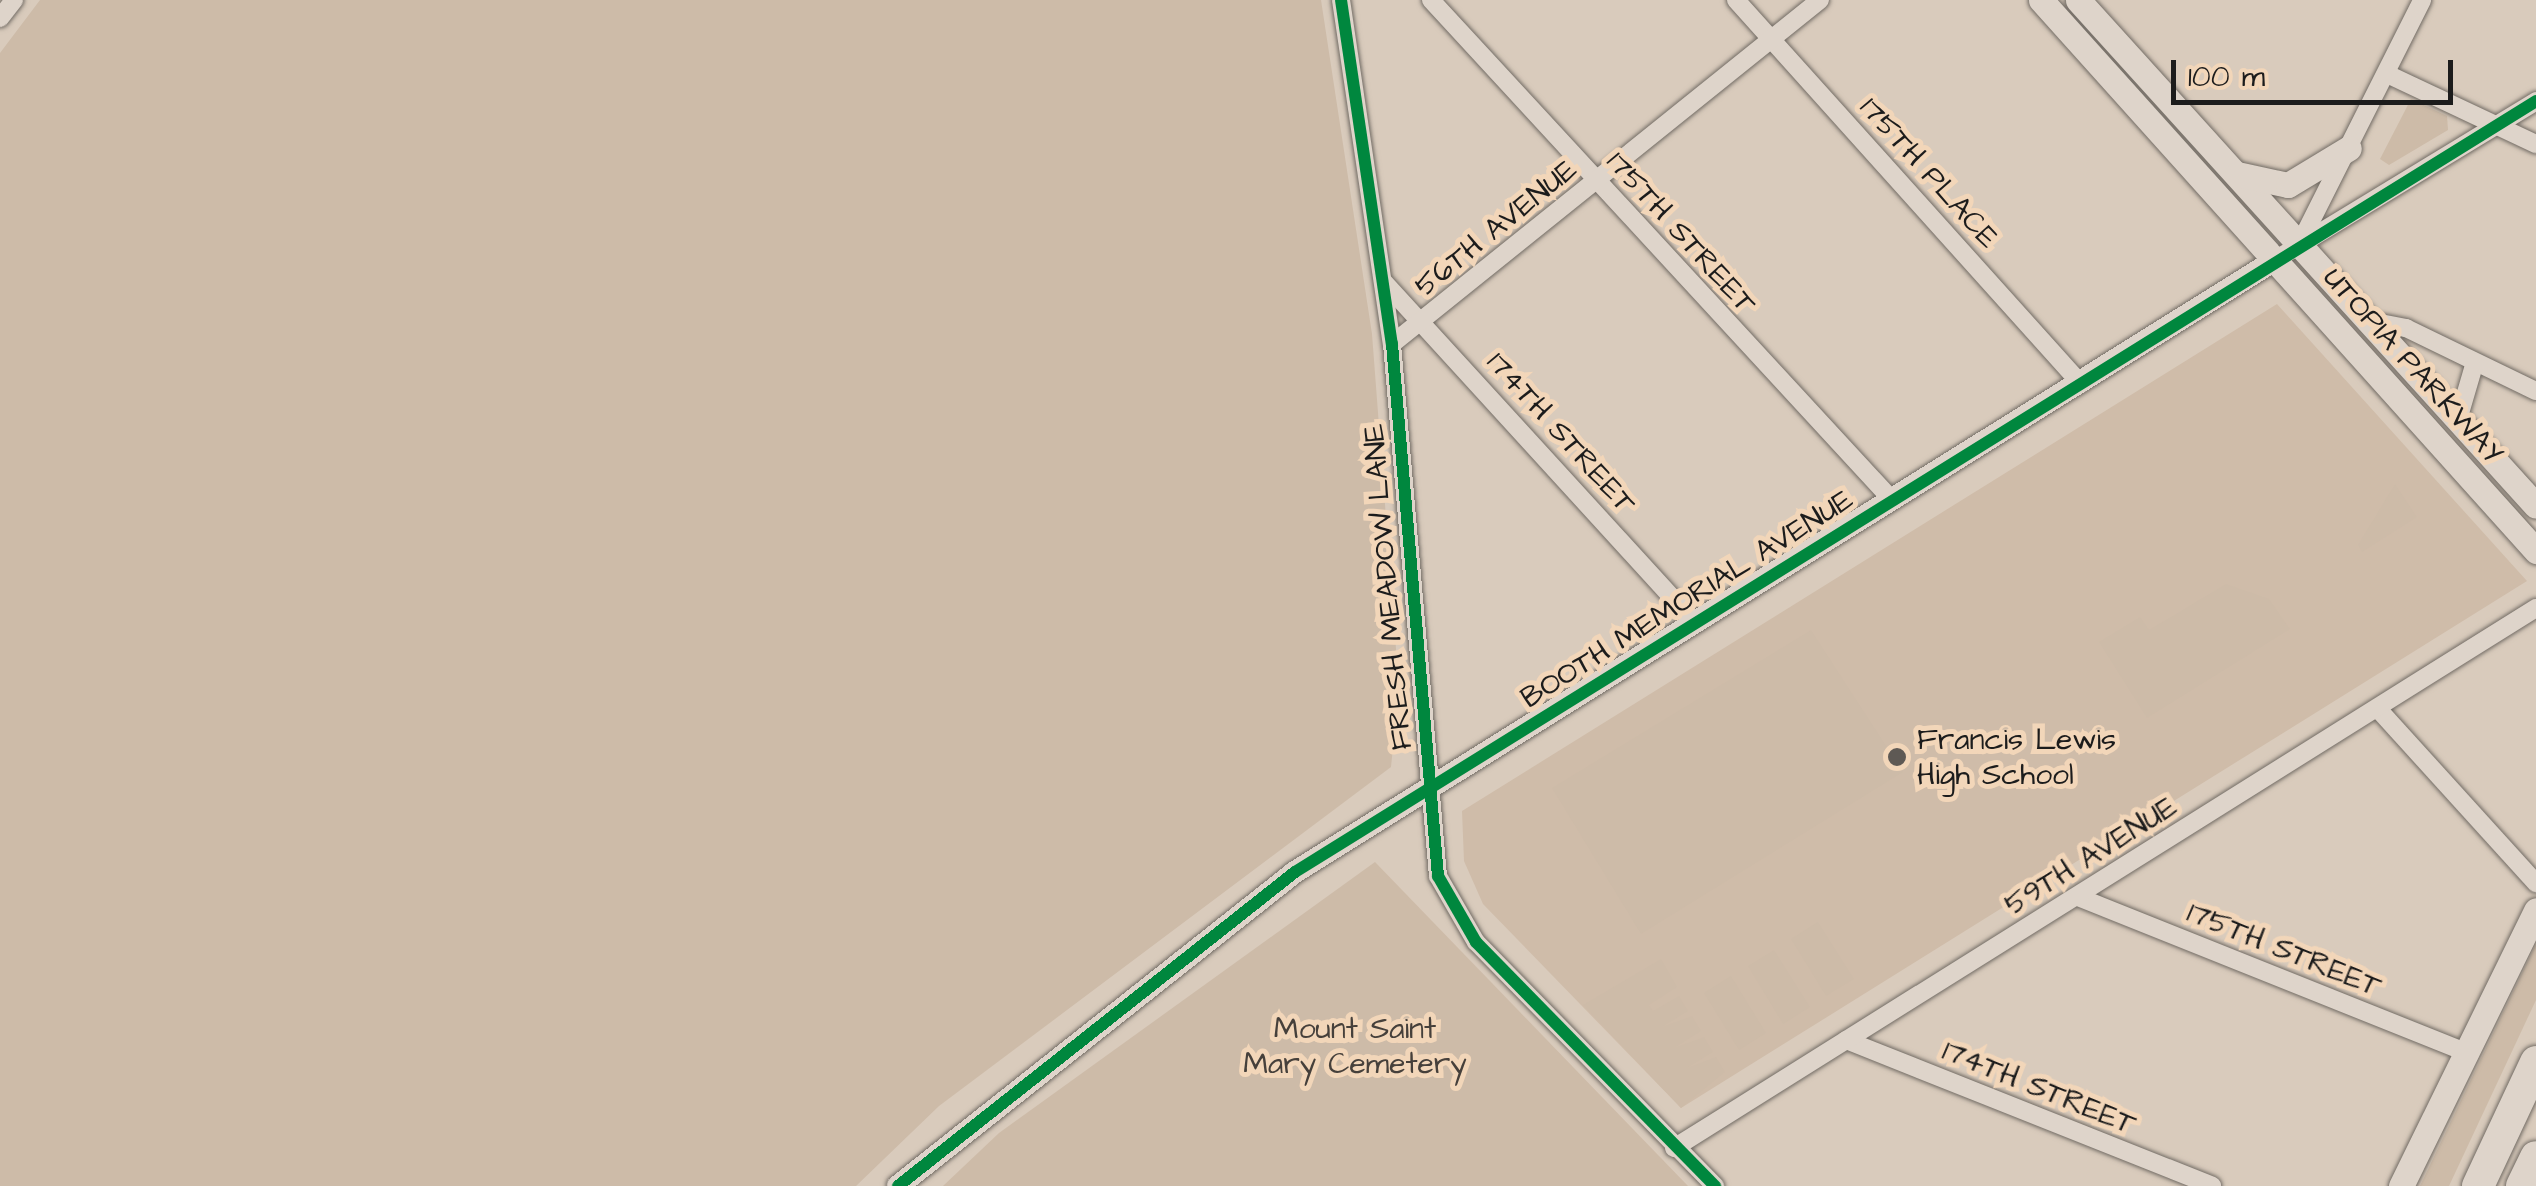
<!DOCTYPE html>
<html>
<head>
<meta charset="utf-8">
<style>
	body { margin:0 }
	#map { position:relative; width:2536px; height:1186px; overflow:hidden; background:#d9cbbc; font-family:"Architects Daughter",sans-serif }
	div>[style] { position:absolute }
	.built>* { inset:0; background:#cfbca9 }
	.green>* { inset:0; background:#cdbba8 }
	.roads { filter:drop-shadow(0 0 2px #716b64) drop-shadow(0 0 2px #716b64) }
	.minor>* { height:18px; margin:-9px; padding:0 9px; transform-origin:9px; border-radius:9px; background:#ded4ca }
	.tertiary>* { height:22px; margin:-11px; padding:0 11px; transform-origin:11px; border-radius:11px; background:#ded4ca }
	.secondary>* { height:25px; margin:-12.5px; padding:0 12.5px; transform-origin:12.5px; border-radius:12.5px; background:#ded4ca }
	.motorway>* { height:32px; margin:-16px; padding:0 16px; transform-origin:16px; border-radius:16px; background:#ded4ca }
	.cycleway>* { height:12px; margin:-6px; padding:0 6px; transform-origin:6px; border-radius:6px; background:#00873e }
	.dots>* { width:28px; height:28px; translate:-50% -50%; box-sizing:border-box; border:5px solid #f2d6b9; border-radius:50% }
	span { translate:-50% -50%; white-space:nowrap; text-align:center; line-height:1.15; -webkit-text-stroke:10px #f2d6b9; paint-order:stroke }
	.street-label { font-size:30px; color:#1c1c1c }
	.poi-label { font-size:30px; color:#1c1c1c }
	.left { translate:0 -50%; text-align:left }
	.park-label { font-size:30px; color:#46403b }
	.scale { position:absolute; left:2171px; top:60px; width:282px; height:45px; box-sizing:border-box; border:5px solid #1c1c1c; border-top:0; padding-left:12px; font-size:30px; line-height:35px; white-space:nowrap; color:#1c1c1c; -webkit-text-stroke:8px #f2d6b9; paint-order:stroke }
</style>
</head>
<body>
<div id="map">
	<div class="built">
		<div style="clip-path:polygon(2277px 304px,2527px 581px,1681px 1108px,1483px 904px,1464px 861px,1462px 811px)"></div>
	</div>
	<div class="green">
		<div style="clip-path:polygon(40px 0,1321px 0,1372px 334px,1399px 688px,1391px 767px,939px 1106px,856px 1186px,0 1186px,0 53px)"></div>
		<div style="clip-path:polygon(2411px 99px,2447px 116px,2448px 130px,2389px 165px,2380px 159px)"></div>
		<div style="clip-path:polygon(2395px 484px,2417px 517px,2362px 552px,2358px 545px)"></div>
		<div style="clip-path:polygon(2226px 584px,2269px 599px,2290px 629px,2147px 718px,2099px 642px,2140px 617px,2149px 630px)"></div>
		<div style="clip-path:polygon(1811px 630px,1903px 772px,1641px 934px,1552px 788px)"></div>
		<div style="clip-path:polygon(1375px 862px,1688px 1186px,943px 1186px,999px 1133px)"></div>
		<div style="clip-path:polygon(1818px 922px,1854px 979px,1826px 996px,1791px 939px)"></div>
		<div style="clip-path:polygon(2536px 944px,2536px 1000px,2449px 1186px,2420px 1186px)"></div>
		<div style="clip-path:polygon(1774px 950px,1810px 1007px,1783px 1024px,1748px 966px)"></div>
		<div style="clip-path:polygon(1661px 959px,1677px 987px,1649px 1005px,1653px 1011px,1679px 996px,1688px 1011px,1662px 1027px,1692px 1016px,1701px 1031px,1674px 1048px,1704px 1037px,1713px 1052px,1687px 1068px,1716px 1057px,1725px 1072px,1681px 1108px,1583px 1005px)"></div>
		<div style="clip-path:polygon(1731px 976px,1766px 1033px,1739px 1050px,1704px 993px)"></div>
	</div>
	<div class="roads">
		<div class="minor">
			<div style="left:1341px;top:0;width:348px;rotate:81.6deg"></div>
			<div style="left:1392px;top:344px;width:534px;rotate:85.06deg"></div>
			<div style="left:1438px;top:876px;width:76px;rotate:60.1deg"></div>
			<div style="left:1476px;top:942px;width:342px;rotate:45.6deg"></div>
			<div style="left:1431px;top:0;width:680px;rotate:47.32deg"></div>
			<div style="left:1736px;top:0;width:516px;rotate:48.06deg"></div>
			<div style="left:0;top:18px;width:23px;rotate:-52deg"></div>
			<div style="left:2387px;top:74px;width:165px;rotate:25.2deg"></div>
			<div style="left:2299px;top:245px;width:274px;rotate:-63.3deg"></div>
			<div style="left:2275px;top:260px;width:306px;rotate:-31.3deg"></div>
			<div style="left:1383px;top:281px;width:464px;rotate:47.6deg"></div>
			<div style="left:2370px;top:321px;width:37px;rotate:11deg"></div>
			<div style="left:2406px;top:328px;width:144px;rotate:25.9deg"></div>
			<div style="left:1392px;top:344px;width:549px;rotate:-38.79deg"></div>
			<div style="left:2458px;top:420px;width:60px;rotate:-73.7deg"></div>
			<div style="left:2379px;top:710px;width:234px;rotate:47.8deg"></div>
			<div style="left:2078px;top:897px;width:422px;rotate:21.8deg"></div>
			<div style="left:1846px;top:1040px;width:394px;rotate:21.7deg"></div>
			<div style="left:1674px;top:1148px;width:1017px;rotate:-32.07deg"></div>
		</div>
		<div class="tertiary">
			<div style="left:898px;top:1186px;width:506px;rotate:-38.34deg"></div>
			<div style="left:1295px;top:872px;width:1155px;rotate:-31.98deg"></div>
		</div>
		<div class="secondary">
			<div style="left:2041px;top:0;width:741px;rotate:48.06deg"></div>
			<div style="left:2078px;top:0;width:682px;rotate:47.85deg"></div>
			<div style="left:2237px;top:174px;width:52px;rotate:12.2deg"></div>
			<div style="left:2288px;top:185px;width:71px;rotate:-31.2deg"></div>
			<div style="left:2401px;top:1186px;width:307px;rotate:-63.9deg"></div>
		</div>
		<div class="motorway">
			<div style="left:2478px;top:1186px;width:137px;rotate:-64.9deg"></div>
			<div style="left:2522px;top:1186px;width:32px;rotate:-64deg"></div>
		</div>
	</div>
	<div class="cycleway">
		<div style="left:1341px;top:0;width:348px;rotate:81.6deg"></div>
		<div style="left:1392px;top:344px;width:534px;rotate:85.06deg"></div>
		<div style="left:1438px;top:876px;width:76px;rotate:60.1deg"></div>
		<div style="left:1476px;top:942px;width:342px;rotate:45.6deg"></div>
		<div style="left:898px;top:1186px;width:506px;rotate:-38.34deg"></div>
		<div style="left:1295px;top:872px;width:1461px;rotate:-31.85deg"></div>
	</div>
	<div class="dots">
		<div style="left:1897px;top:757px;background:#5e5954"></div>
	</div>
	<div class="street-label">
		<span style="left:1929px;top:173px;rotate:48deg">175TH PLACE</span>
		<span style="left:1496px;top:228px;rotate:-39deg">56TH AVENUE</span>
		<span style="left:1681px;top:233px;rotate:48deg">175TH STREET</span>
		<span style="left:2413px;top:366px;rotate:48deg">UTOPIA PARKWAY</span>
		<span style="left:1561px;top:433px;rotate:48deg">174TH STREET</span>
		<span style="left:1388px;top:587px;rotate:-95deg">FRESH MEADOW LANE</span>
		<span style="left:1687px;top:599px;rotate:-32deg">BOOTH MEMORIAL AVENUE</span>
		<span style="left:2091px;top:856px;rotate:-32deg">59TH AVENUE</span>
		<span style="left:2284px;top:950px;rotate:22deg">175TH STREET</span>
		<span style="left:2039px;top:1088px;rotate:22deg">174TH STREET</span>
	</div>
	<div class="poi-label">
		<span class="left" style="left:1917px;top:757px">Francis Lewis<br>High School</span>
	</div>
	<div class="park-label">
		<span style="left:1355px;top:1046px">Mount Saint<br>Mary Cemetery</span>
	</div>
	<div class="scale">100 m</div>
</div>
</body>
</html>
